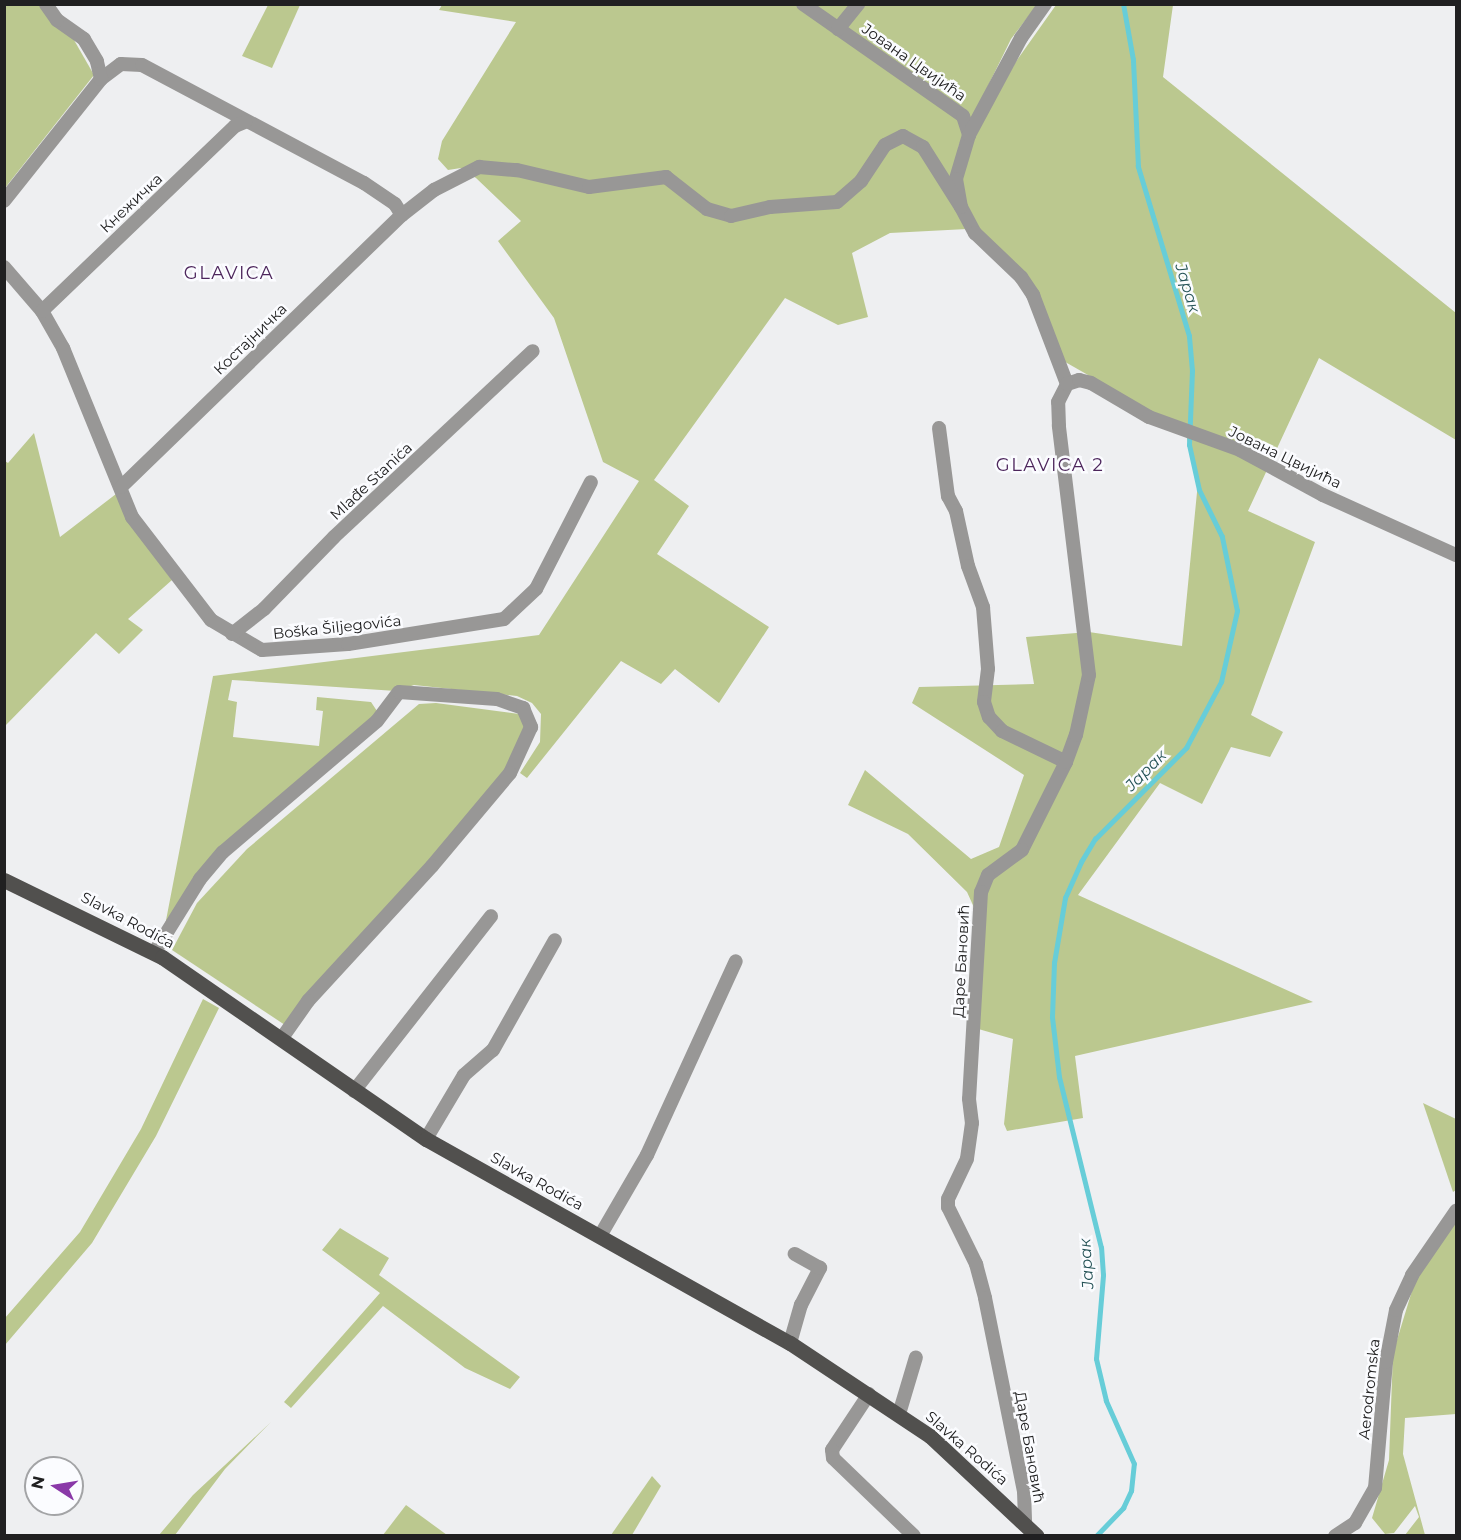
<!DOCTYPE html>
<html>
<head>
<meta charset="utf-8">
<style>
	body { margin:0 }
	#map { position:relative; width:1461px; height:1540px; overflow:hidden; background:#eeeff1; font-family:Montserrat,sans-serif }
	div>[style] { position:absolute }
	.green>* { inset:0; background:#bbc88f }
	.stream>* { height:4.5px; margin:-2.25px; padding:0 2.25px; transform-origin:2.25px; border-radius:2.25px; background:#67cdd8 }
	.minor>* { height:14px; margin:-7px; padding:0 7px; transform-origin:7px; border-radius:7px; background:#989796 }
	.primary>* { height:15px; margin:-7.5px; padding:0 7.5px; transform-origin:7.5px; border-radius:7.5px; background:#51504e }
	span { translate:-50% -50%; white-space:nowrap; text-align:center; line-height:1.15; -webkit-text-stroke:5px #fbfcff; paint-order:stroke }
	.street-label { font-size:15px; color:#202021 }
	.water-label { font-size:16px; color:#245256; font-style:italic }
	.quarter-label { font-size:18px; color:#4d265c; letter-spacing:1.5px }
	.frame { position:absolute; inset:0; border:6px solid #202021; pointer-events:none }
	.north { position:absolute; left:24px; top:1456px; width:60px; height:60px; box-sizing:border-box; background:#fbfcff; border:2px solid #a3a4a6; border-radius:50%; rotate:282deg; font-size:16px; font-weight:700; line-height:24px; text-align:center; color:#202021 }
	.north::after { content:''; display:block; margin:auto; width:21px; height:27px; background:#8a39a8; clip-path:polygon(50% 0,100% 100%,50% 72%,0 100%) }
</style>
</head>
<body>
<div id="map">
	<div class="green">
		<div style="clip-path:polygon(5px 5px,54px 5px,94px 75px,5px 188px)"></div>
		<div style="clip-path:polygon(268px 5px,300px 5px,272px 68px,242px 56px)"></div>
		<div style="clip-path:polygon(442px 5px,1037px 5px,1011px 39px,959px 145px,952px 184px,967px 229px,890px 233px,852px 253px,868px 317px,838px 325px,785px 298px,654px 480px,689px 506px,657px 554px,769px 627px,719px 703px,675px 669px,661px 684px,621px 661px,527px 778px,520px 773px,540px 742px,541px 714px,532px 703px,517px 696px,414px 685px,396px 691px,232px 680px,228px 700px,237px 702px,233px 737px,319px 746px,323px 711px,316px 710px,317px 697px,371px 702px,377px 711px,375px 718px,218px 852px,163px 936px,213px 676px,539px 635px,639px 481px,603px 462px,554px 318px,498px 241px,521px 221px,476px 178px,461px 168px,448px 170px,438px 159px,442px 141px,516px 22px,439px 10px)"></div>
		<div style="clip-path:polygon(1056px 5px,1173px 5px,1163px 77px,1456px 313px,1456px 440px,1319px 358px,1248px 511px,1315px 542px,1251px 715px,1283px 732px,1270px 757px,1231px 747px,1202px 804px,1160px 783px,1078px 895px,1313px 1002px,1075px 1056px,1083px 1118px,1007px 1131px,1004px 1124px,1013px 1039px,975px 1028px,977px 914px,967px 892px,908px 834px,848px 805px,865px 770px,971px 859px,999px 847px,1024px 775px,912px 703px,919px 687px,1034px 684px,1026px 637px,1089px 632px,1182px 646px,1198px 482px,1183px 423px,1158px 415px,1060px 359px,1043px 307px,979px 231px,960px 190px,967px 150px,1015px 63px)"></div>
		<div style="clip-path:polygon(34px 433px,60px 537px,116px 494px,131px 524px,172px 580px,128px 619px,143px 630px,119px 654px,96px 633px,5px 726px,5px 461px,8px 463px)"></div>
		<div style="clip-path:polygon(436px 703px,519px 714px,528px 726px,526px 745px,288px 1027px,172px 950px,197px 903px,247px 849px,419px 704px)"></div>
		<div style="clip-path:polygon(203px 999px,219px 1008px,156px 1136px,92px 1243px,5px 1345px,5px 1318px,80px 1232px,141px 1129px)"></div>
		<div style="clip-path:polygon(1423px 1103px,1456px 1119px,1456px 1190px,1453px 1192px)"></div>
		<div style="clip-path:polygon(1456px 1221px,1456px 1414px,1405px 1418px,1403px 1454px,1425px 1535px,1405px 1535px,1419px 1517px,1415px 1506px,1394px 1533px,1385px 1534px,1372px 1518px,1389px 1460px,1393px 1353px,1415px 1281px)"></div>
		<div style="clip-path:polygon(340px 1228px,389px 1258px,379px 1275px,520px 1377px,510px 1389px,465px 1368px,383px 1306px,291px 1408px,284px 1402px,380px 1293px,322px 1250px)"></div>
		<div style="clip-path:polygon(271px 1422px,225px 1469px,175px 1535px,159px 1535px,193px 1495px)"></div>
		<div style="clip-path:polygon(652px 1476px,661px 1486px,632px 1535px,611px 1535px)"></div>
		<div style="clip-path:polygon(406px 1505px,447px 1535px,383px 1535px)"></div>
	</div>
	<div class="stream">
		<div style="left:1096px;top:1536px;width:39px;rotate:-46deg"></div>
		<div style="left:1123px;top:1508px;width:19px;rotate:-65deg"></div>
		<div style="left:1131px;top:1491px;width:27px;rotate:-84deg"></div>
		<div style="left:1134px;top:1464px;width:69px;rotate:-114deg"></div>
		<div style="left:1106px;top:1401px;width:43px;rotate:-103.4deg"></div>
		<div style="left:1096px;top:1359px;width:84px;rotate:-85.2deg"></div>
		<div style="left:1103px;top:1275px;width:27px;rotate:-94deg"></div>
		<div style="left:1101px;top:1248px;width:176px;rotate:-103.8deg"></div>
		<div style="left:1059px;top:1077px;width:60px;rotate:-96.7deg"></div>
		<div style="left:1052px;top:1017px;width:54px;rotate:-87.9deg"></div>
		<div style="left:1054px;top:963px;width:66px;rotate:-80.4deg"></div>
		<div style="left:1065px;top:898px;width:39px;rotate:-66deg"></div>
		<div style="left:1081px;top:862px;width:27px;rotate:-59deg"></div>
		<div style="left:1095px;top:839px;width:129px;rotate:-45deg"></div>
		<div style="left:1186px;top:748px;width:75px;rotate:-62.1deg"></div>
		<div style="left:1221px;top:682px;width:73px;rotate:-77.3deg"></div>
		<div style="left:1237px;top:611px;width:76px;rotate:-101.5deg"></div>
		<div style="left:1222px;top:537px;width:52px;rotate:-116.1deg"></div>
		<div style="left:1199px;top:490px;width:46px;rotate:-102.5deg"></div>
		<div style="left:1189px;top:445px;width:74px;rotate:-87.7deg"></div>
		<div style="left:1192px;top:371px;width:35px;rotate:-95deg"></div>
		<div style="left:1189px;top:336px;width:177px;rotate:-106.8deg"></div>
		<div style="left:1138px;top:167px;width:107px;rotate:-92.7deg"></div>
		<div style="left:1133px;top:60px;width:57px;rotate:-100.1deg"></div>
	</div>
	<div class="minor">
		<div style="left:803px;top:4px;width:195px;rotate:35deg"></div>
		<div style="left:963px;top:116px;width:20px;rotate:72deg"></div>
		<div style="left:969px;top:135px;width:46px;rotate:106.5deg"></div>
		<div style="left:956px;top:179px;width:28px;rotate:80deg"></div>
		<div style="left:961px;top:207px;width:30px;rotate:62deg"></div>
		<div style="left:975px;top:233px;width:64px;rotate:43.7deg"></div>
		<div style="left:1021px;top:277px;width:22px;rotate:56deg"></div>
		<div style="left:1033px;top:295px;width:95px;rotate:69.1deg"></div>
		<div style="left:838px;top:29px;width:32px;rotate:-51deg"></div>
		<div style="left:101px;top:79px;width:25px;rotate:-37deg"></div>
		<div style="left:121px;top:64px;width:21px;rotate:3deg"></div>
		<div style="left:142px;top:65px;width:251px;rotate:28deg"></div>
		<div style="left:364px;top:183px;width:37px;rotate:34deg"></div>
		<div style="left:395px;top:204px;width:13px;rotate:58deg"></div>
		<div style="left:402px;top:215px;width:41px;rotate:-38deg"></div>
		<div style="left:434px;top:190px;width:51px;rotate:-27.1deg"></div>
		<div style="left:479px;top:167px;width:38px;rotate:5deg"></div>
		<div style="left:517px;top:170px;width:74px;rotate:13.3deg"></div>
		<div style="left:589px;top:187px;width:78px;rotate:-7.4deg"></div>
		<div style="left:666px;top:177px;width:52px;rotate:38deg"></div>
		<div style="left:707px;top:209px;width:25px;rotate:16deg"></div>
		<div style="left:731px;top:216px;width:40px;rotate:-13deg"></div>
		<div style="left:770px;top:207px;width:67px;rotate:-4.3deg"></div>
		<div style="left:837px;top:202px;width:32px;rotate:-41deg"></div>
		<div style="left:861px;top:181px;width:43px;rotate:-56.3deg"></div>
		<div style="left:885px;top:145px;width:20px;rotate:-27deg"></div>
		<div style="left:903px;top:136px;width:23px;rotate:29deg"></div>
		<div style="left:923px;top:147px;width:71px;rotate:57.7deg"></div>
		<div style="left:969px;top:135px;width:110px;rotate:-61.8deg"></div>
		<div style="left:1021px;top:38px;width:42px;rotate:-54.8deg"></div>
		<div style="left:4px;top:201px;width:156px;rotate:-51.5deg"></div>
		<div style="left:101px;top:79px;width:18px;rotate:-103deg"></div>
		<div style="left:97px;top:61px;width:26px;rotate:-121deg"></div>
		<div style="left:84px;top:39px;width:33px;rotate:-145deg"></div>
		<div style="left:57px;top:20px;width:19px;rotate:-125deg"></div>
		<div style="left:4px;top:267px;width:58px;rotate:49.2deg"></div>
		<div style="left:42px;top:311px;width:43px;rotate:60.4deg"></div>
		<div style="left:63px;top:348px;width:183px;rotate:67.8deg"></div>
		<div style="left:132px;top:517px;width:130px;rotate:52.5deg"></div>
		<div style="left:211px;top:620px;width:59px;rotate:30.5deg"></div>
		<div style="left:262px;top:650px;width:86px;rotate:-4deg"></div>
		<div style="left:348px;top:644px;width:158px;rotate:-9.1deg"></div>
		<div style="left:504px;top:619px;width:44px;rotate:-43.2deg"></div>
		<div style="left:536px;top:589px;width:120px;rotate:-62.8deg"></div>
		<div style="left:42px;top:311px;width:267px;rotate:-43.8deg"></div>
		<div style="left:235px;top:126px;width:11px;rotate:-22deg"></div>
		<div style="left:939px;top:428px;width:69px;rotate:82.5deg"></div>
		<div style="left:948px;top:496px;width:17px;rotate:62deg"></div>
		<div style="left:956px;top:511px;width:56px;rotate:77.7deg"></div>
		<div style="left:968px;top:566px;width:44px;rotate:69.9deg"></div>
		<div style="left:983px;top:607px;width:62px;rotate:85.4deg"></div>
		<div style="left:988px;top:669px;width:33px;rotate:97deg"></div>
		<div style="left:984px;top:702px;width:16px;rotate:72deg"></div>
		<div style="left:989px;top:717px;width:19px;rotate:47deg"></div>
		<div style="left:1002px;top:731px;width:71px;rotate:25.8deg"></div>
		<div style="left:1066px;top:762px;width:98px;rotate:116.6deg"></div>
		<div style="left:1022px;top:850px;width:42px;rotate:143.7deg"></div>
		<div style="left:988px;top:875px;width:18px;rotate:112deg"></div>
		<div style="left:981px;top:892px;width:207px;rotate:93.3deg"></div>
		<div style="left:969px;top:1099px;width:24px;rotate:83deg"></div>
		<div style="left:972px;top:1123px;width:36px;rotate:98deg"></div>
		<div style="left:967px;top:1159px;width:44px;rotate:115.4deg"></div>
		<div style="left:948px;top:1199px;width:8px;rotate:90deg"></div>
		<div style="left:948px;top:1207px;width:64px;rotate:63.8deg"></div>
		<div style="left:976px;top:1264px;width:35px;rotate:75deg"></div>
		<div style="left:985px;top:1298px;width:197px;rotate:78.6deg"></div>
		<div style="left:1024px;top:1491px;width:34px;rotate:88deg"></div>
		<div style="left:121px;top:487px;width:391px;rotate:-44.1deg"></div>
		<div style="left:232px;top:634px;width:41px;rotate:-38deg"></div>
		<div style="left:264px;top:609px;width:100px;rotate:-45.8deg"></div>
		<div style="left:334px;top:537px;width:272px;rotate:-43.1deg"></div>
		<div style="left:1066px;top:762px;width:29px;rotate:-70deg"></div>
		<div style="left:1076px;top:735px;width:61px;rotate:-77.8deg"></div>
		<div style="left:1089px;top:675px;width:251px;rotate:-96.9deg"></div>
		<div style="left:1059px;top:426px;width:24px;rotate:-92deg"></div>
		<div style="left:1058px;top:402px;width:20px;rotate:-63deg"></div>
		<div style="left:1067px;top:384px;width:13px;rotate:-18deg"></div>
		<div style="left:1079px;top:380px;width:12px;rotate:14deg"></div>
		<div style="left:1091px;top:383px;width:67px;rotate:30.4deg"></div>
		<div style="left:1149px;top:417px;width:97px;rotate:19.9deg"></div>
		<div style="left:1240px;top:450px;width:94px;rotate:28.5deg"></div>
		<div style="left:1323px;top:495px;width:146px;rotate:24.3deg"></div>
		<div style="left:154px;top:953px;width:87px;rotate:-58.1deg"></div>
		<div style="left:200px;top:879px;width:35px;rotate:-50deg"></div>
		<div style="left:223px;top:852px;width:202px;rotate:-40.4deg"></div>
		<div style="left:377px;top:721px;width:36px;rotate:-53deg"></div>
		<div style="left:399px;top:692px;width:98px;rotate:4.1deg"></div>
		<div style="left:497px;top:699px;width:28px;rotate:19deg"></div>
		<div style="left:523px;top:708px;width:21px;rotate:67deg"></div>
		<div style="left:531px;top:727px;width:51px;rotate:114.5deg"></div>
		<div style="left:510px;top:773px;width:121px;rotate:130deg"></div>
		<div style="left:432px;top:866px;width:183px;rotate:132.6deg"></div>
		<div style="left:308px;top:1001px;width:45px;rotate:125.1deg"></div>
		<div style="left:354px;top:1091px;width:222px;rotate:-51.9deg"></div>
		<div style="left:426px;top:1139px;width:74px;rotate:-59.3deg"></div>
		<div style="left:464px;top:1075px;width:38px;rotate:-41deg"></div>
		<div style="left:493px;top:1050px;width:126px;rotate:-60.6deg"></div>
		<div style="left:600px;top:1236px;width:94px;rotate:-59.9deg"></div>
		<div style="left:647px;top:1155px;width:213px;rotate:-65.4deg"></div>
		<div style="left:790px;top:1343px;width:40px;rotate:-74deg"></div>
		<div style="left:801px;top:1305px;width:42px;rotate:-62.8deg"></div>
		<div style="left:820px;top:1268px;width:29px;rotate:-151deg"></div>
		<div style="left:869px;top:1394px;width:67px;rotate:123.5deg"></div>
		<div style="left:832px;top:1450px;width:8px;rotate:83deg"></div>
		<div style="left:833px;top:1458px;width:112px;rotate:43.9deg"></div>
		<div style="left:899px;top:1414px;width:59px;rotate:-73.4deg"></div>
		<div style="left:1335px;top:1536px;width:24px;rotate:-33deg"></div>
		<div style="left:1355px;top:1523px;width:40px;rotate:-60.3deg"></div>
		<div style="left:1375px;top:1488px;width:126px;rotate:-85deg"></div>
		<div style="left:1386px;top:1362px;width:53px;rotate:-79.1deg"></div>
		<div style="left:1396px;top:1310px;width:38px;rotate:-65deg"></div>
		<div style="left:1412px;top:1275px;width:78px;rotate:-55.5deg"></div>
	</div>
	<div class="primary">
		<div style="left:4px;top:880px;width:176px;rotate:26deg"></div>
		<div style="left:162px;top:957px;width:321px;rotate:34.6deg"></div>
		<div style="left:426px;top:1139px;width:417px;rotate:29.3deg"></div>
		<div style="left:790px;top:1343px;width:168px;rotate:33.6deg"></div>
		<div style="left:930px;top:1436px;width:146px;rotate:43.1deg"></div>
	</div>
	<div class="street-label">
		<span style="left:914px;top:62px;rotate:35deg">Јована Цвијића</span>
		<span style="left:131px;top:203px;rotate:-43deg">Кнежичка</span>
		<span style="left:250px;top:339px;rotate:-44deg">Костајничка</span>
		<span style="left:1285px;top:457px;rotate:26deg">Јована Цвијића</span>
		<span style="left:371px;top:481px;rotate:-43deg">Mlađe Stanića</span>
		<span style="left:337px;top:627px;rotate:-6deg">Boška Šiljegovića</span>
		<span style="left:128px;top:920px;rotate:28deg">Slavka Rodića</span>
		<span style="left:961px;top:961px;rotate:-87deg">Даре Бановић</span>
		<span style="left:537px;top:1181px;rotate:29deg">Slavka Rodića</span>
		<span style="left:1369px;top:1389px;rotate:-84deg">Aerodromska</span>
		<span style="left:1030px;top:1447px;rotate:80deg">Даре Бановић</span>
		<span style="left:967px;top:1448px;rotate:41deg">Slavka Rodića</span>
	</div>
	<div class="water-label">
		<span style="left:1187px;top:288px;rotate:73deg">Јарак</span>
		<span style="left:1146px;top:771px;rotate:-45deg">Јарак</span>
		<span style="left:1087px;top:1264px;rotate:-94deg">Јарак</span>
	</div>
	<div class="quarter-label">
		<span style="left:229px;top:273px">GLAVICA</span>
		<span style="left:1050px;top:465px">GLAVICA 2</span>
	</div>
	<div class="frame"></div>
	<div class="north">N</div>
</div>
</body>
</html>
